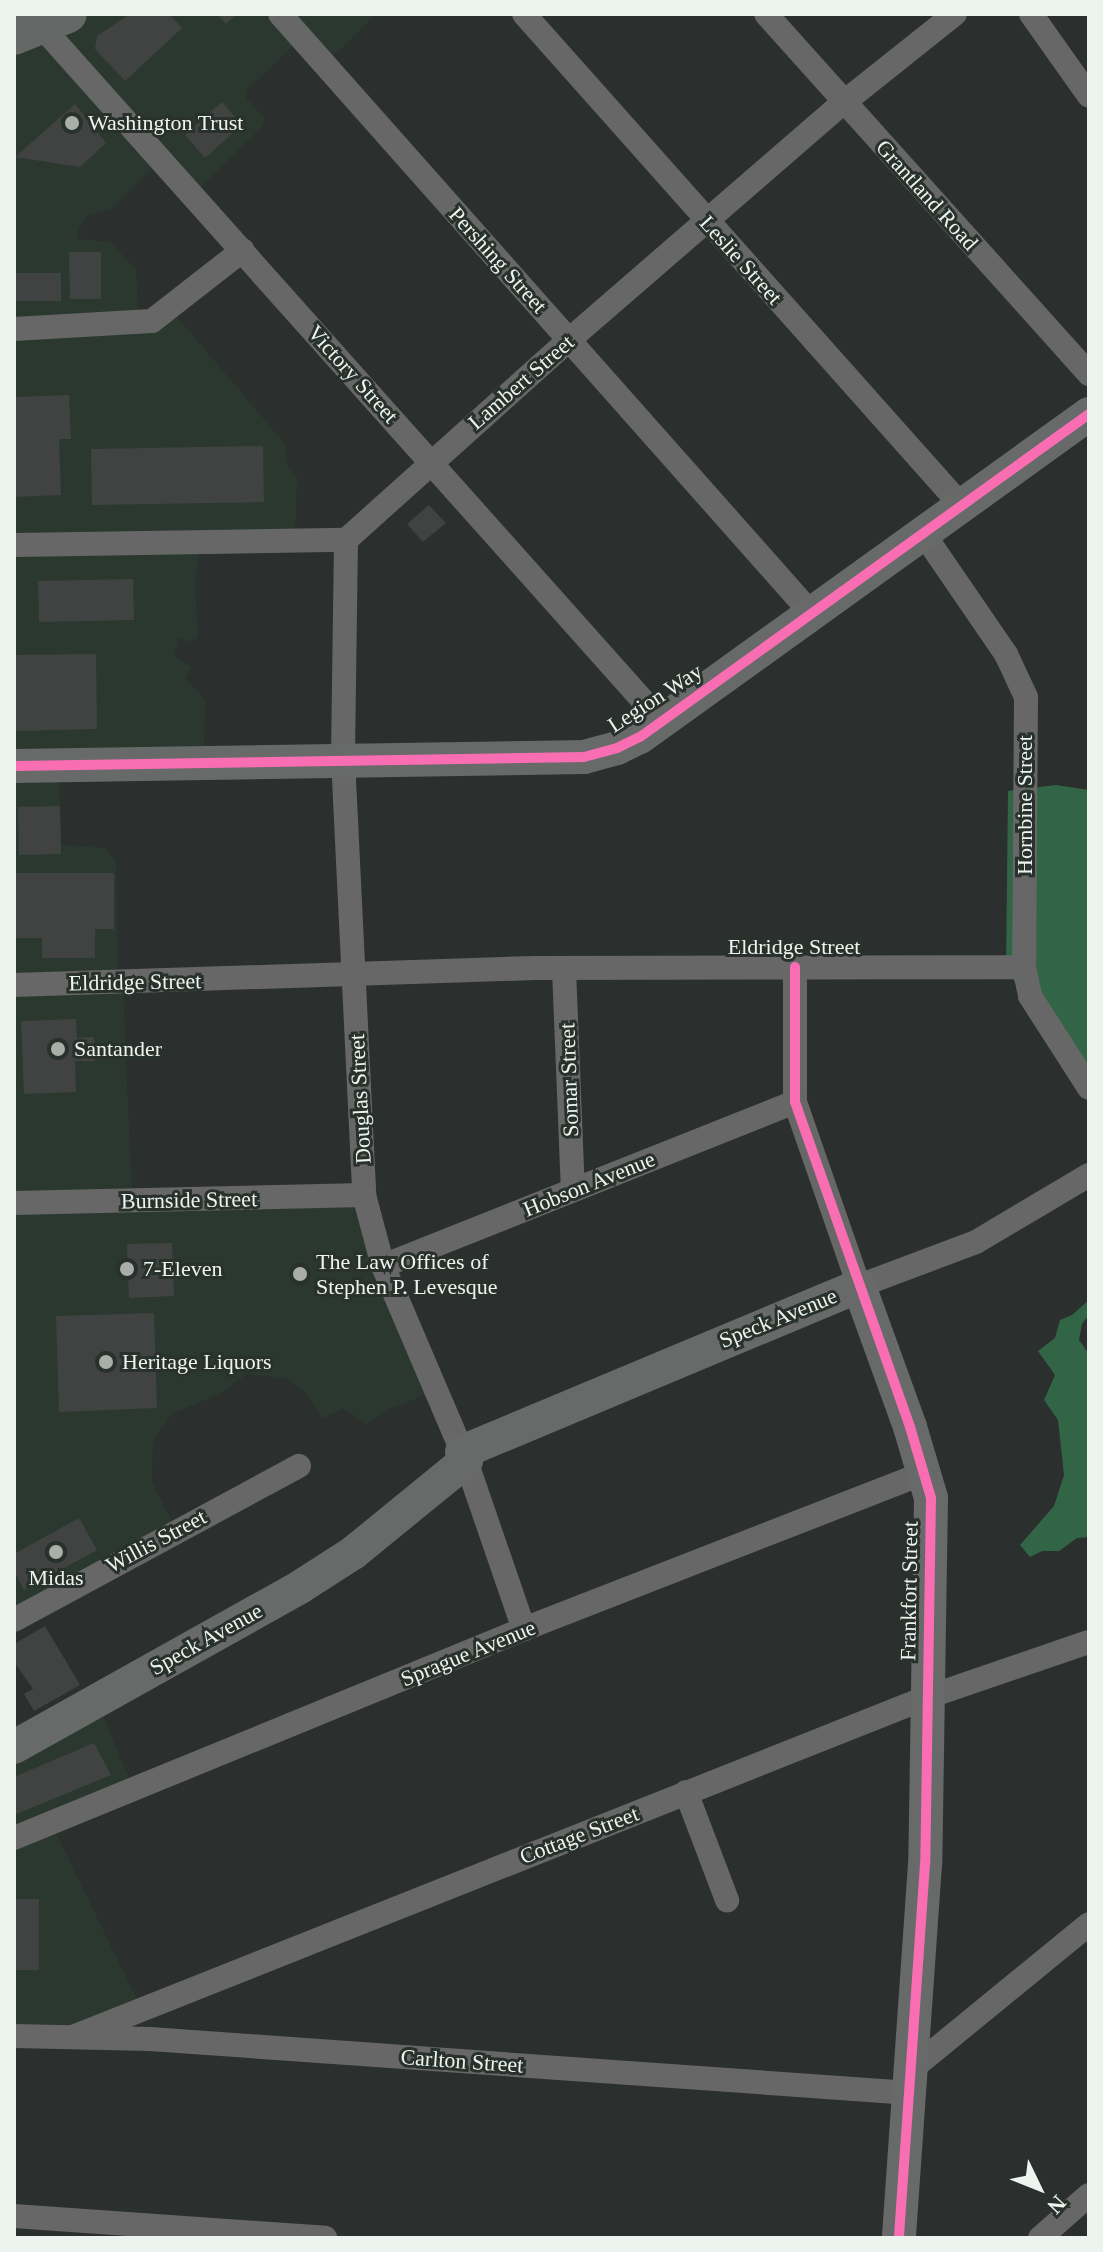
<!DOCTYPE html>
<html>
<head>
<meta charset="utf-8">
<style>
	body { margin:0 }
	#map { position:relative; width:1103px; height:2252px; overflow:hidden; background:#2b2f2d; font-family:Georgia,serif }
	div>[style] { position:absolute }
	.built>* { inset:0; background:#2b382f }
	.forest>* { inset:0; background:#316546 }
	.building>* { inset:0; background:#404341 }
	.street>* { height:24px; margin:-12px; padding:0 12px; transform-origin:12px; border-radius:12px; background:#666766 }
	.secondary>* { height:34px; margin:-17px; padding:0 17px; transform-origin:17px; border-radius:17px; background:#676a68 }
	.primary>* { height:38px; margin:-19px; padding:0 19px; transform-origin:19px; border-radius:19px; background:#656866 }
	.cycleway>* { height:10px; margin:-5px; padding:0 5px; transform-origin:5px; border-radius:5px; background:#f96db3 }
	.dots>* { width:22px; height:22px; translate:-50% -50%; box-sizing:border-box; border:4px solid #29312c; border-radius:50% }
	span { translate:-50% -50%; white-space:nowrap; text-align:center; line-height:1.15; -webkit-text-stroke:6px #29312c; paint-order:stroke }
	.poi-label { font-size:22px; color:#edf3ef }
	.left { translate:0 -50%; text-align:left }
	.street-label { font-size:22px; color:#edf3ef }
	.frame { position:absolute; inset:0; border:16px solid #edf3ef; pointer-events:none }
	.north { position:absolute; left:999px; top:2148px; width:80px; height:80px; -webkit-text-stroke:6px #29312c; paint-order:stroke; rotate:133deg; font-size:22px; font-weight:700; line-height:32px; text-align:center; color:#edf3ef }
	.north::after { content:''; display:block; margin:auto; width:28px; height:36px; background:#edf3ef; clip-path:polygon(50% 0,100% 100%,50% 72%,0 100%) }
</style>
</head>
<body>
<div id="map">
	<div class="built">
		<div style="clip-path:polygon(14px 14px,376px 14px,340px 51px,323px 62px,299px 40px,246px 91px,246px 98px,265px 118px,263px 126px,194px 194px,160px 161px,112px 209px,87px 216px,77px 233px,79px 239px,110px 242px,136px 269px,139px 324px,172px 311px,285px 444px,287px 465px,297px 477px,295px 539px,199px 549px,195px 584px,198px 637px,191px 642px,179px 638px,174px 657px,192px 667px,185px 678px,205px 700px,204px 760px,58px 772px,62px 845px,105px 848px,116px 861px,118px 976px,123px 985px,132px 1199px,350px 1196px,381px 1256px,430px 1393px,389px 1409px,367px 1424px,343px 1408px,322px 1419px,304px 1390px,286px 1378px,247px 1374px,217px 1395px,172px 1414px,153px 1442px,152px 1482px,176px 1530px,14px 1623px)"></div>
		<div style="clip-path:polygon(101px 1711px,134px 1790px,53px 1827px,143px 2012px,107px 2026px,14px 2031px,14px 1761px)"></div>
	</div>
	<div class="forest">
		<div style="clip-path:polygon(1056px 785px,1089px 790px,1089px 1092px,1027px 1006px,1006px 965px,1008px 791px)"></div>
		<div style="clip-path:polygon(1089px 1300px,1089px 1315px,1082px 1324px,1079px 1340px,1089px 1354px,1089px 1537px,1077px 1538px,1059px 1551px,1042px 1551px,1030px 1557px,1020px 1545px,1054px 1506px,1064px 1475px,1058px 1420px,1044px 1400px,1055px 1375px,1038px 1351px,1055px 1338px,1060px 1320px,1072px 1315px)"></div>
	</div>
	<div class="building">
		<div style="clip-path:polygon(130px 14px,169px 14px,182px 28px,125px 81px,95px 49px,97px 36px)"></div>
		<div style="clip-path:polygon(217px 14px,237px 14px,226px 24px)"></div>
		<div style="clip-path:polygon(222px 102px,242px 125px,205px 158px,185px 135px)"></div>
		<div style="clip-path:polygon(75px 104px,106px 143px,80px 167px,15px 157px)"></div>
		<div style="clip-path:polygon(69px 252px,101px 252px,101px 299px,70px 299px)"></div>
		<div style="clip-path:polygon(14px 273px,61px 273px,61px 301px,14px 301px)"></div>
		<div style="clip-path:polygon(69px 395px,71px 439px,59px 439px,61px 495px,14px 497px,14px 397px)"></div>
		<div style="clip-path:polygon(263px 446px,264px 502px,92px 505px,91px 449px)"></div>
		<div style="clip-path:polygon(429px 505px,446px 523px,423px 542px,407px 524px)"></div>
		<div style="clip-path:polygon(133px 579px,134px 620px,39px 622px,38px 581px)"></div>
		<div style="clip-path:polygon(96px 654px,97px 729px,14px 731px,14px 655px)"></div>
		<div style="clip-path:polygon(60px 806px,61px 854px,19px 855px,18px 807px)"></div>
		<div style="clip-path:polygon(14px 873px,114px 873px,114px 929px,95px 929px,95px 958px,42px 958px,42px 938px,14px 938px)"></div>
		<div style="clip-path:polygon(76px 1019px,77px 1038px,94px 1037px,95px 1061px,75px 1061px,76px 1092px,24px 1094px,21px 1021px)"></div>
		<div style="clip-path:polygon(172px 1243px,174px 1296px,129px 1298px,127px 1244px)"></div>
		<div style="clip-path:polygon(154px 1313px,157px 1408px,59px 1412px,56px 1316px)"></div>
		<div style="clip-path:polygon(79px 1518px,97px 1550px,24px 1590px,14px 1571px,14px 1554px)"></div>
		<div style="clip-path:polygon(45px 1626px,80px 1685px,34px 1711px,24px 1694px,33px 1689px,14px 1662px,14px 1644px)"></div>
		<div style="clip-path:polygon(94px 1743px,111px 1775px,14px 1815px,14px 1777px)"></div>
		<div style="clip-path:polygon(14px 1899px,39px 1899px,39px 1970px,14px 1970px)"></div>
	</div>
	<div class="street">
		<div style="left:280px;top:14px;width:800px;rotate:48.44deg"></div>
		<div style="left:524px;top:14px;width:656px;rotate:48.34deg"></div>
		<div style="left:766px;top:14px;width:484px;rotate:48.1deg"></div>
		<div style="left:1031px;top:14px;width:100px;rotate:54.7deg"></div>
		<div style="left:42px;top:27px;width:931px;rotate:48.26deg"></div>
		<div style="left:14px;top:329px;width:138px;rotate:-3.3deg"></div>
		<div style="left:152px;top:321px;width:115px;rotate:-38deg"></div>
		<div style="left:923px;top:533px;width:147px;rotate:55.6deg"></div>
		<div style="left:1006px;top:654px;width:47px;rotate:65.1deg"></div>
		<div style="left:1026px;top:697px;width:270px;rotate:90.4deg"></div>
		<div style="left:1024px;top:967px;width:30px;rotate:78deg"></div>
		<div style="left:1030px;top:996px;width:109px;rotate:57.3deg"></div>
		<div style="left:346px;top:540px;width:219px;rotate:90.8deg"></div>
		<div style="left:343px;top:759px;width:437px;rotate:87.2deg"></div>
		<div style="left:364px;top:1195px;width:73px;rotate:75deg"></div>
		<div style="left:383px;top:1266px;width:212px;rotate:66.9deg"></div>
		<div style="left:466px;top:1461px;width:178px;rotate:71deg"></div>
		<div style="left:14px;top:545px;width:332px;rotate:-0.9deg"></div>
		<div style="left:346px;top:540px;width:300px;rotate:-41.9deg"></div>
		<div style="left:569px;top:340px;width:362px;rotate:-40.9deg"></div>
		<div style="left:843px;top:103px;width:143px;rotate:-38.5deg"></div>
		<div style="left:795px;top:967px;width:135px;rotate:90deg"></div>
		<div style="left:795px;top:1102px;width:195px;rotate:70.8deg"></div>
		<div style="left:859px;top:1286px;width:125px;rotate:-20.6deg"></div>
		<div style="left:976px;top:1242px;width:131px;rotate:-30.7deg"></div>
		<div style="left:564px;top:969px;width:221px;rotate:87.7deg"></div>
		<div style="left:14px;top:985px;width:521px;rotate:-1.87deg"></div>
		<div style="left:535px;top:968px;width:489px;rotate:-0.1deg"></div>
		<div style="left:14px;top:1203px;width:350px;rotate:-1.3deg"></div>
		<div style="left:383px;top:1266px;width:443px;rotate:-21.7deg"></div>
		<div style="left:14px;top:1620px;width:324px;rotate:-28.4deg"></div>
		<div style="left:686px;top:1792px;width:116px;rotate:69.2deg"></div>
		<div style="left:14px;top:1838px;width:551px;rotate:-22.28deg"></div>
		<div style="left:524px;top:1629px;width:429px;rotate:-21.3deg"></div>
		<div style="left:14px;top:2036px;width:136px;rotate:1.3deg"></div>
		<div style="left:150px;top:2039px;width:762px;rotate:4.06deg"></div>
		<div style="left:73px;top:2037px;width:920px;rotate:-21.69deg"></div>
		<div style="left:928px;top:1697px;width:170px;rotate:-18.9deg"></div>
		<div style="left:913px;top:2068px;width:227px;rotate:-39.3deg"></div>
		<div style="left:14px;top:2216px;width:312px;rotate:4deg"></div>
		<div style="left:1040px;top:2238px;width:65px;rotate:-41.3deg"></div>
	</div>
	<div class="secondary">
		<div style="left:14px;top:766px;width:570px;rotate:-0.9deg"></div>
		<div style="left:584px;top:757px;width:34px;rotate:-15deg"></div>
		<div style="left:617px;top:748px;width:25px;rotate:-26deg"></div>
		<div style="left:640px;top:737px;width:553px;rotate:-35.73deg"></div>
		<div style="left:462px;top:1452px;width:430px;rotate:-22.7deg"></div>
		<div style="left:859px;top:1286px;width:150px;rotate:70.1deg"></div>
		<div style="left:910px;top:1427px;width:74px;rotate:73.5deg"></div>
		<div style="left:931px;top:1498px;width:366px;rotate:90.9deg"></div>
		<div style="left:925px;top:1864px;width:375px;rotate:94deg"></div>
		<div style="left:14px;top:1747px;width:328px;rotate:-29.2deg"></div>
		<div style="left:300px;top:1587px;width:63px;rotate:-32.7deg"></div>
		<div style="left:353px;top:1553px;width:146px;rotate:-39.2deg"></div>
	</div>
	<div class="primary">
		<div style="left:14px;top:36px;width:58px;rotate:-22.2deg"></div>
	</div>
	<div class="cycleway">
		<div style="left:14px;top:766px;width:570px;rotate:-0.9deg"></div>
		<div style="left:584px;top:757px;width:34px;rotate:-15deg"></div>
		<div style="left:617px;top:748px;width:25px;rotate:-26deg"></div>
		<div style="left:640px;top:737px;width:553px;rotate:-35.73deg"></div>
		<div style="left:795px;top:967px;width:135px;rotate:90deg"></div>
		<div style="left:795px;top:1102px;width:345px;rotate:70.5deg"></div>
		<div style="left:910px;top:1427px;width:74px;rotate:73.5deg"></div>
		<div style="left:931px;top:1498px;width:366px;rotate:90.9deg"></div>
		<div style="left:925px;top:1864px;width:375px;rotate:94deg"></div>
	</div>
	<div class="dots">
		<div style="left:72px;top:123px;background:#a9aeab"></div>
		<div style="left:58px;top:1049px;background:#a9aeab"></div>
		<div style="left:127px;top:1269px;background:#a9aeab"></div>
		<div style="left:300px;top:1274px;background:#a9aeab"></div>
		<div style="left:106px;top:1362px;background:#a9aeab"></div>
		<div style="left:56px;top:1552px;background:#a9aeab"></div>
	</div>
	<div class="poi-label">
		<span class="left" style="left:88px;top:123px">Washington Trust</span>
		<span class="left" style="left:74px;top:1049px">Santander</span>
		<span class="left" style="left:316px;top:1274px">The Law Offices of<br>Stephen P. Levesque</span>
		<span class="left" style="left:143px;top:1269px">7-Eleven</span>
		<span class="left" style="left:122px;top:1362px">Heritage Liquors</span>
		<span style="left:56px;top:1578px">Midas</span>
	</div>
	<div class="street-label">
		<span style="left:927px;top:195px;rotate:48deg">Grantland Road</span>
		<span style="left:498px;top:260px;rotate:48deg">Pershing Street</span>
		<span style="left:741px;top:260px;rotate:48deg">Leslie Street</span>
		<span style="left:353px;top:374px;rotate:48deg">Victory Street</span>
		<span style="left:521px;top:382px;rotate:-41deg">Lambert Street</span>
		<span style="left:655px;top:698px;rotate:-33deg">Legion Way</span>
		<span style="left:1025px;top:805px;rotate:-90deg">Hornbine Street</span>
		<span style="left:794px;top:947px">Eldridge Street</span>
		<span style="left:135px;top:982px;rotate:-1deg">Eldridge Street</span>
		<span style="left:569px;top:1080px;rotate:-92deg">Somar Street</span>
		<span style="left:360px;top:1099px;rotate:-93deg">Douglas Street</span>
		<span style="left:589px;top:1184px;rotate:-22deg">Hobson Avenue</span>
		<span style="left:189px;top:1200px;rotate:-1deg">Burnside Street</span>
		<span style="left:778px;top:1318px;rotate:-22deg">Speck Avenue</span>
		<span style="left:156px;top:1541px;rotate:-28deg">Willis Street</span>
		<span style="left:909px;top:1591px;rotate:-89deg">Frankfort Street</span>
		<span style="left:206px;top:1639px;rotate:-29deg">Speck Avenue</span>
		<span style="left:468px;top:1653px;rotate:-22deg">Sprague Avenue</span>
		<span style="left:579px;top:1835px;rotate:-21deg">Cottage Street</span>
		<span style="left:462px;top:2061px;rotate:4deg">Carlton Street</span>
	</div>
	<div class="frame"></div>
	<div class="north">N</div>
</div>
</body>
</html>
